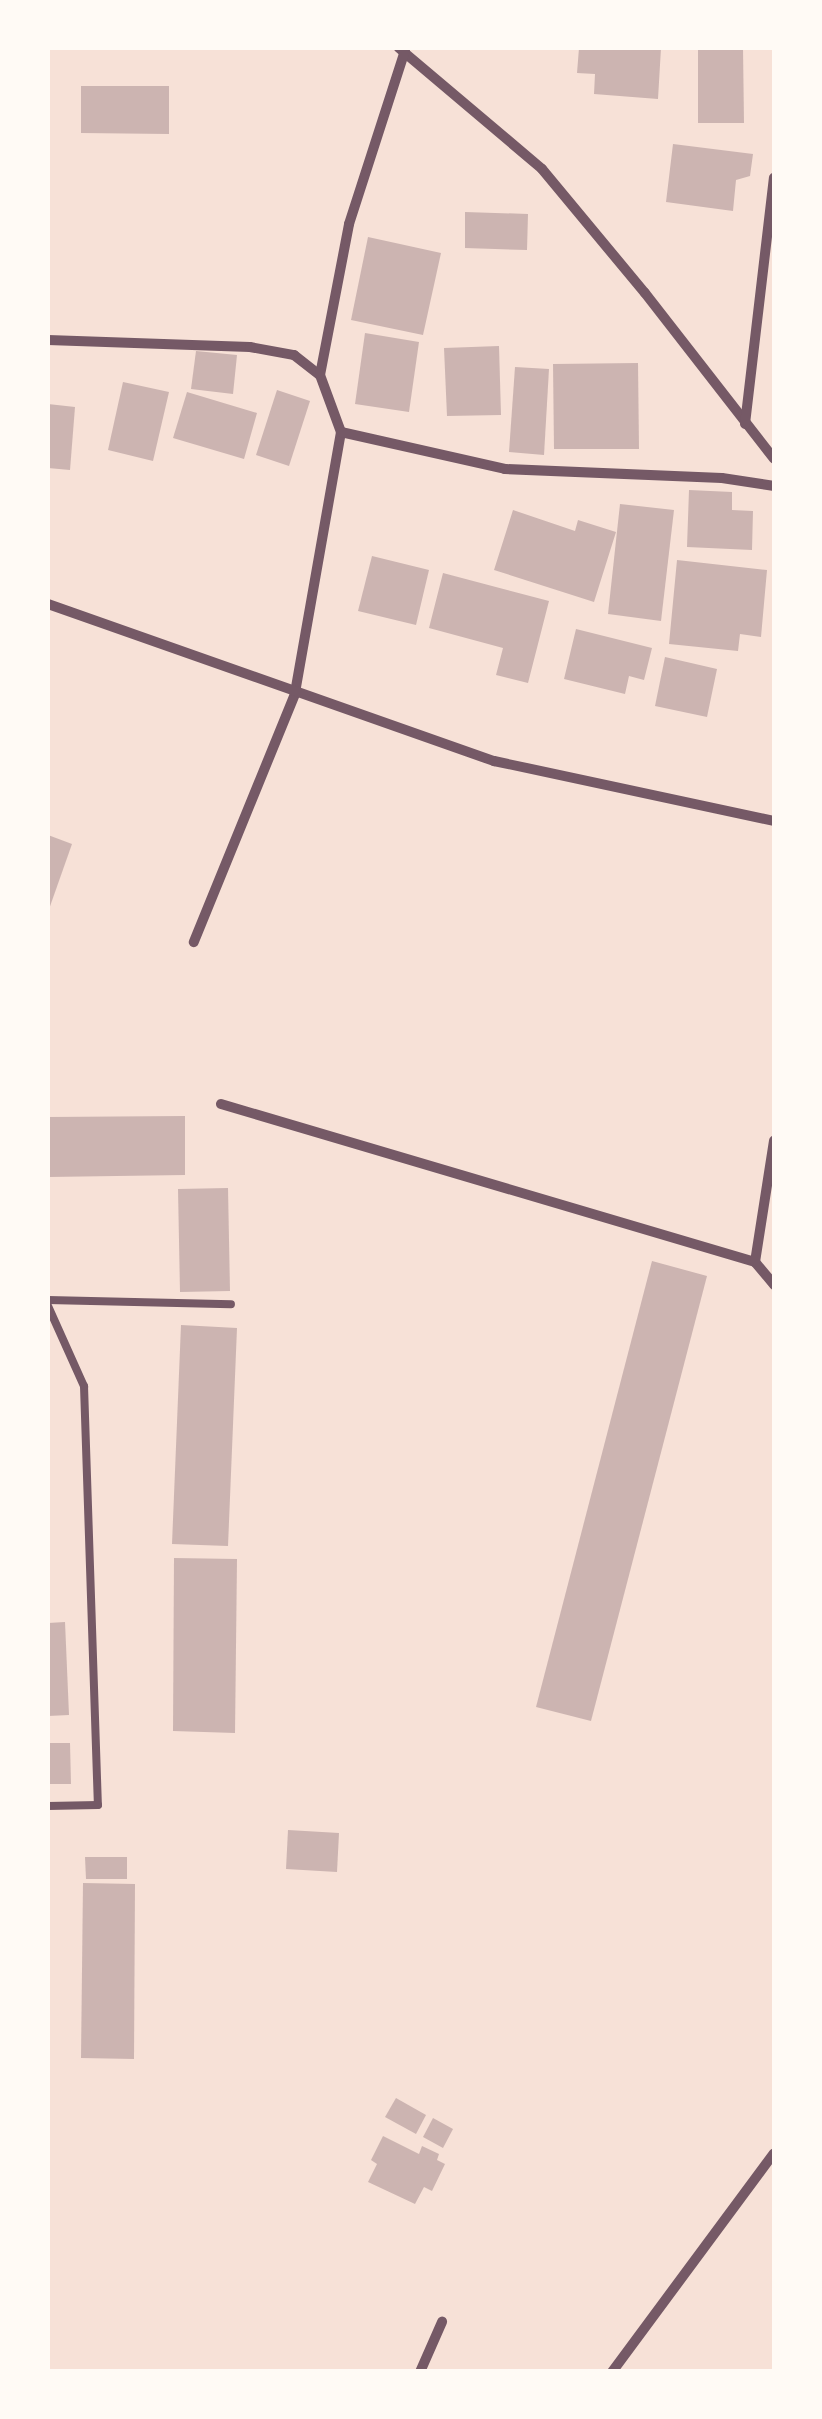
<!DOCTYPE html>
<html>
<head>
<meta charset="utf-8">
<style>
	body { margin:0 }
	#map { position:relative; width:822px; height:2419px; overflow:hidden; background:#f7e1d7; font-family:"PT Serif",serif }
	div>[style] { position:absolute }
	.building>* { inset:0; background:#ccb4b1 }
	.service>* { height:8px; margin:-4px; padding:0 4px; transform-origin:4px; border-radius:4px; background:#755966 }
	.minor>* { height:10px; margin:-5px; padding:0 5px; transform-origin:5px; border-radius:5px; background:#755966 }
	span { translate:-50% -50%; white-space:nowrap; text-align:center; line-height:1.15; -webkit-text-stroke:9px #fffaf5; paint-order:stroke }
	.frame { position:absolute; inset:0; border:50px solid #fffaf5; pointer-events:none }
</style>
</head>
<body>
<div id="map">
	<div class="building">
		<div style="clip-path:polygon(579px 48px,661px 48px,658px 99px,594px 94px,595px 74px,577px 73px)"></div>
		<div style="clip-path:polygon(698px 48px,743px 48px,744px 123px,698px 123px)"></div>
		<div style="clip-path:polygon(81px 86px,169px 86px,169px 134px,81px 133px)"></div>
		<div style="clip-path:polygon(673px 144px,753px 154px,750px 176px,736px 180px,733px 211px,666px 202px)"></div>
		<div style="clip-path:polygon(465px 212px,528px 214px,527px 250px,465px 248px)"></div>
		<div style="clip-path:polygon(368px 237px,441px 253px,423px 335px,351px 320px)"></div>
		<div style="clip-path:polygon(365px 333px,419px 342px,409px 412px,355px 404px)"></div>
		<div style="clip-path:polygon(499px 346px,501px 415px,447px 416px,444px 348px)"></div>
		<div style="clip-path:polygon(196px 351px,237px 355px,233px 394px,191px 389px)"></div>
		<div style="clip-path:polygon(638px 363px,639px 449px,554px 449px,553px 364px)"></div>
		<div style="clip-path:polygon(515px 367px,549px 369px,544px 455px,509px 452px)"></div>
		<div style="clip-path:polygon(123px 382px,169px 392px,153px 461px,108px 450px)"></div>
		<div style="clip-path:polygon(277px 390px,310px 401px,289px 466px,256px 455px)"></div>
		<div style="clip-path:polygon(187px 392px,257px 413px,244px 459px,173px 438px)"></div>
		<div style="clip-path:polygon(48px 404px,75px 407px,70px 470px,48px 468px)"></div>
		<div style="clip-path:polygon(689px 490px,732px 492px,732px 510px,753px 511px,752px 550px,687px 547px)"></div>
		<div style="clip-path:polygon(620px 504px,674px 510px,661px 621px,608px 614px)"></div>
		<div style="clip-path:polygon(513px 510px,575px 531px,578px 520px,616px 532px,594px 602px,494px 570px)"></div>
		<div style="clip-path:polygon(372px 556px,429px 570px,416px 625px,358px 611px)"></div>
		<div style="clip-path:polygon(677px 560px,767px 570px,761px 637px,740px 634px,738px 651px,669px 644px)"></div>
		<div style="clip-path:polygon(443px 573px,549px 601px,528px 683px,496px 675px,503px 648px,429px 628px)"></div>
		<div style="clip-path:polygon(576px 629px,652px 648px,644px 680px,629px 676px,625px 694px,564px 679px)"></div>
		<div style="clip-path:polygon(665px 657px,717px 669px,707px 717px,655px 706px)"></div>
		<div style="clip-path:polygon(48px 835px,72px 844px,48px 912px)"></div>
		<div style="clip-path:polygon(185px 1116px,185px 1175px,48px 1177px,48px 1117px)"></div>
		<div style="clip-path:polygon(228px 1188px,230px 1291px,180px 1292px,178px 1189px)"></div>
		<div style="clip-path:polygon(652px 1261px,707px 1276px,591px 1721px,536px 1707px)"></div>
		<div style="clip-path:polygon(181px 1325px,237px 1328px,228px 1546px,172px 1544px)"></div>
		<div style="clip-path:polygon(174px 1558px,237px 1559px,235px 1733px,173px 1731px)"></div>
		<div style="clip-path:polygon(65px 1622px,69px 1715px,48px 1716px,48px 1623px)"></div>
		<div style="clip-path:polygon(48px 1743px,70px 1743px,71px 1784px,48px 1784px)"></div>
		<div style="clip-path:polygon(288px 1830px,339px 1833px,337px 1872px,286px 1869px)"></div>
		<div style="clip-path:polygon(85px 1857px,127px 1857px,127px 1879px,86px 1879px)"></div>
		<div style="clip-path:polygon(83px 1883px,135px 1884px,134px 2059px,81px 2058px)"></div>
		<div style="clip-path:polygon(396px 2098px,426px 2115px,416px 2134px,385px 2117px)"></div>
		<div style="clip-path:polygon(433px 2118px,453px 2129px,443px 2148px,423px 2137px)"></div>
		<div style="clip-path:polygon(383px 2136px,419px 2154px,422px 2146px,439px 2154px,437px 2160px,445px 2164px,432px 2191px,424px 2187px,415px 2204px,368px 2182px,377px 2164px,371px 2160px)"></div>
	</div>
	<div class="service">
		<div style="left:48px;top:1300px;width:183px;rotate:1.3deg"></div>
		<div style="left:48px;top:1306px;width:88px;rotate:65.8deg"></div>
		<div style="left:84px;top:1386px;width:419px;rotate:88.1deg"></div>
		<div style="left:98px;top:1805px;width:50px;rotate:178.9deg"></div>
	</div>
	<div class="minor">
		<div style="left:399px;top:48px;width:187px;rotate:40.2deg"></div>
		<div style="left:542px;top:169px;width:161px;rotate:50.3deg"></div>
		<div style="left:645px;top:293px;width:210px;rotate:52.1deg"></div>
		<div style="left:48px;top:340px;width:202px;rotate:2deg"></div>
		<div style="left:250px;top:347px;width:45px;rotate:10.3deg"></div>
		<div style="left:294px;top:355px;width:33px;rotate:38deg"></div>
		<div style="left:320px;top:375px;width:61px;rotate:69.8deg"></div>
		<div style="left:341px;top:432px;width:266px;rotate:100deg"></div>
		<div style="left:295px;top:694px;width:268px;rotate:112.2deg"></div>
		<div style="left:320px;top:375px;width:154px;rotate:-79.1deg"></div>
		<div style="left:349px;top:224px;width:182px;rotate:-72.1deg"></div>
		<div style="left:745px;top:424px;width:248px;rotate:-83.3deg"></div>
		<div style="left:341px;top:432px;width:168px;rotate:12.7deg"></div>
		<div style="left:505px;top:469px;width:217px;rotate:2.4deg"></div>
		<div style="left:722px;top:478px;width:53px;rotate:8.7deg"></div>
		<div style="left:48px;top:604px;width:473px;rotate:19.4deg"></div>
		<div style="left:494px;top:761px;width:286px;rotate:12.1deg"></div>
		<div style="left:221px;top:1104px;width:557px;rotate:16.48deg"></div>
		<div style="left:755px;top:1262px;width:30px;rotate:50deg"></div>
		<div style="left:755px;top:1262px;width:123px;rotate:-81.1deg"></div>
		<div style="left:420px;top:2372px;width:55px;rotate:-66.3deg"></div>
		<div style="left:612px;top:2372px;width:272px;rotate:-53.5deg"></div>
	</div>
	<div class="frame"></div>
</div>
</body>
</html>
